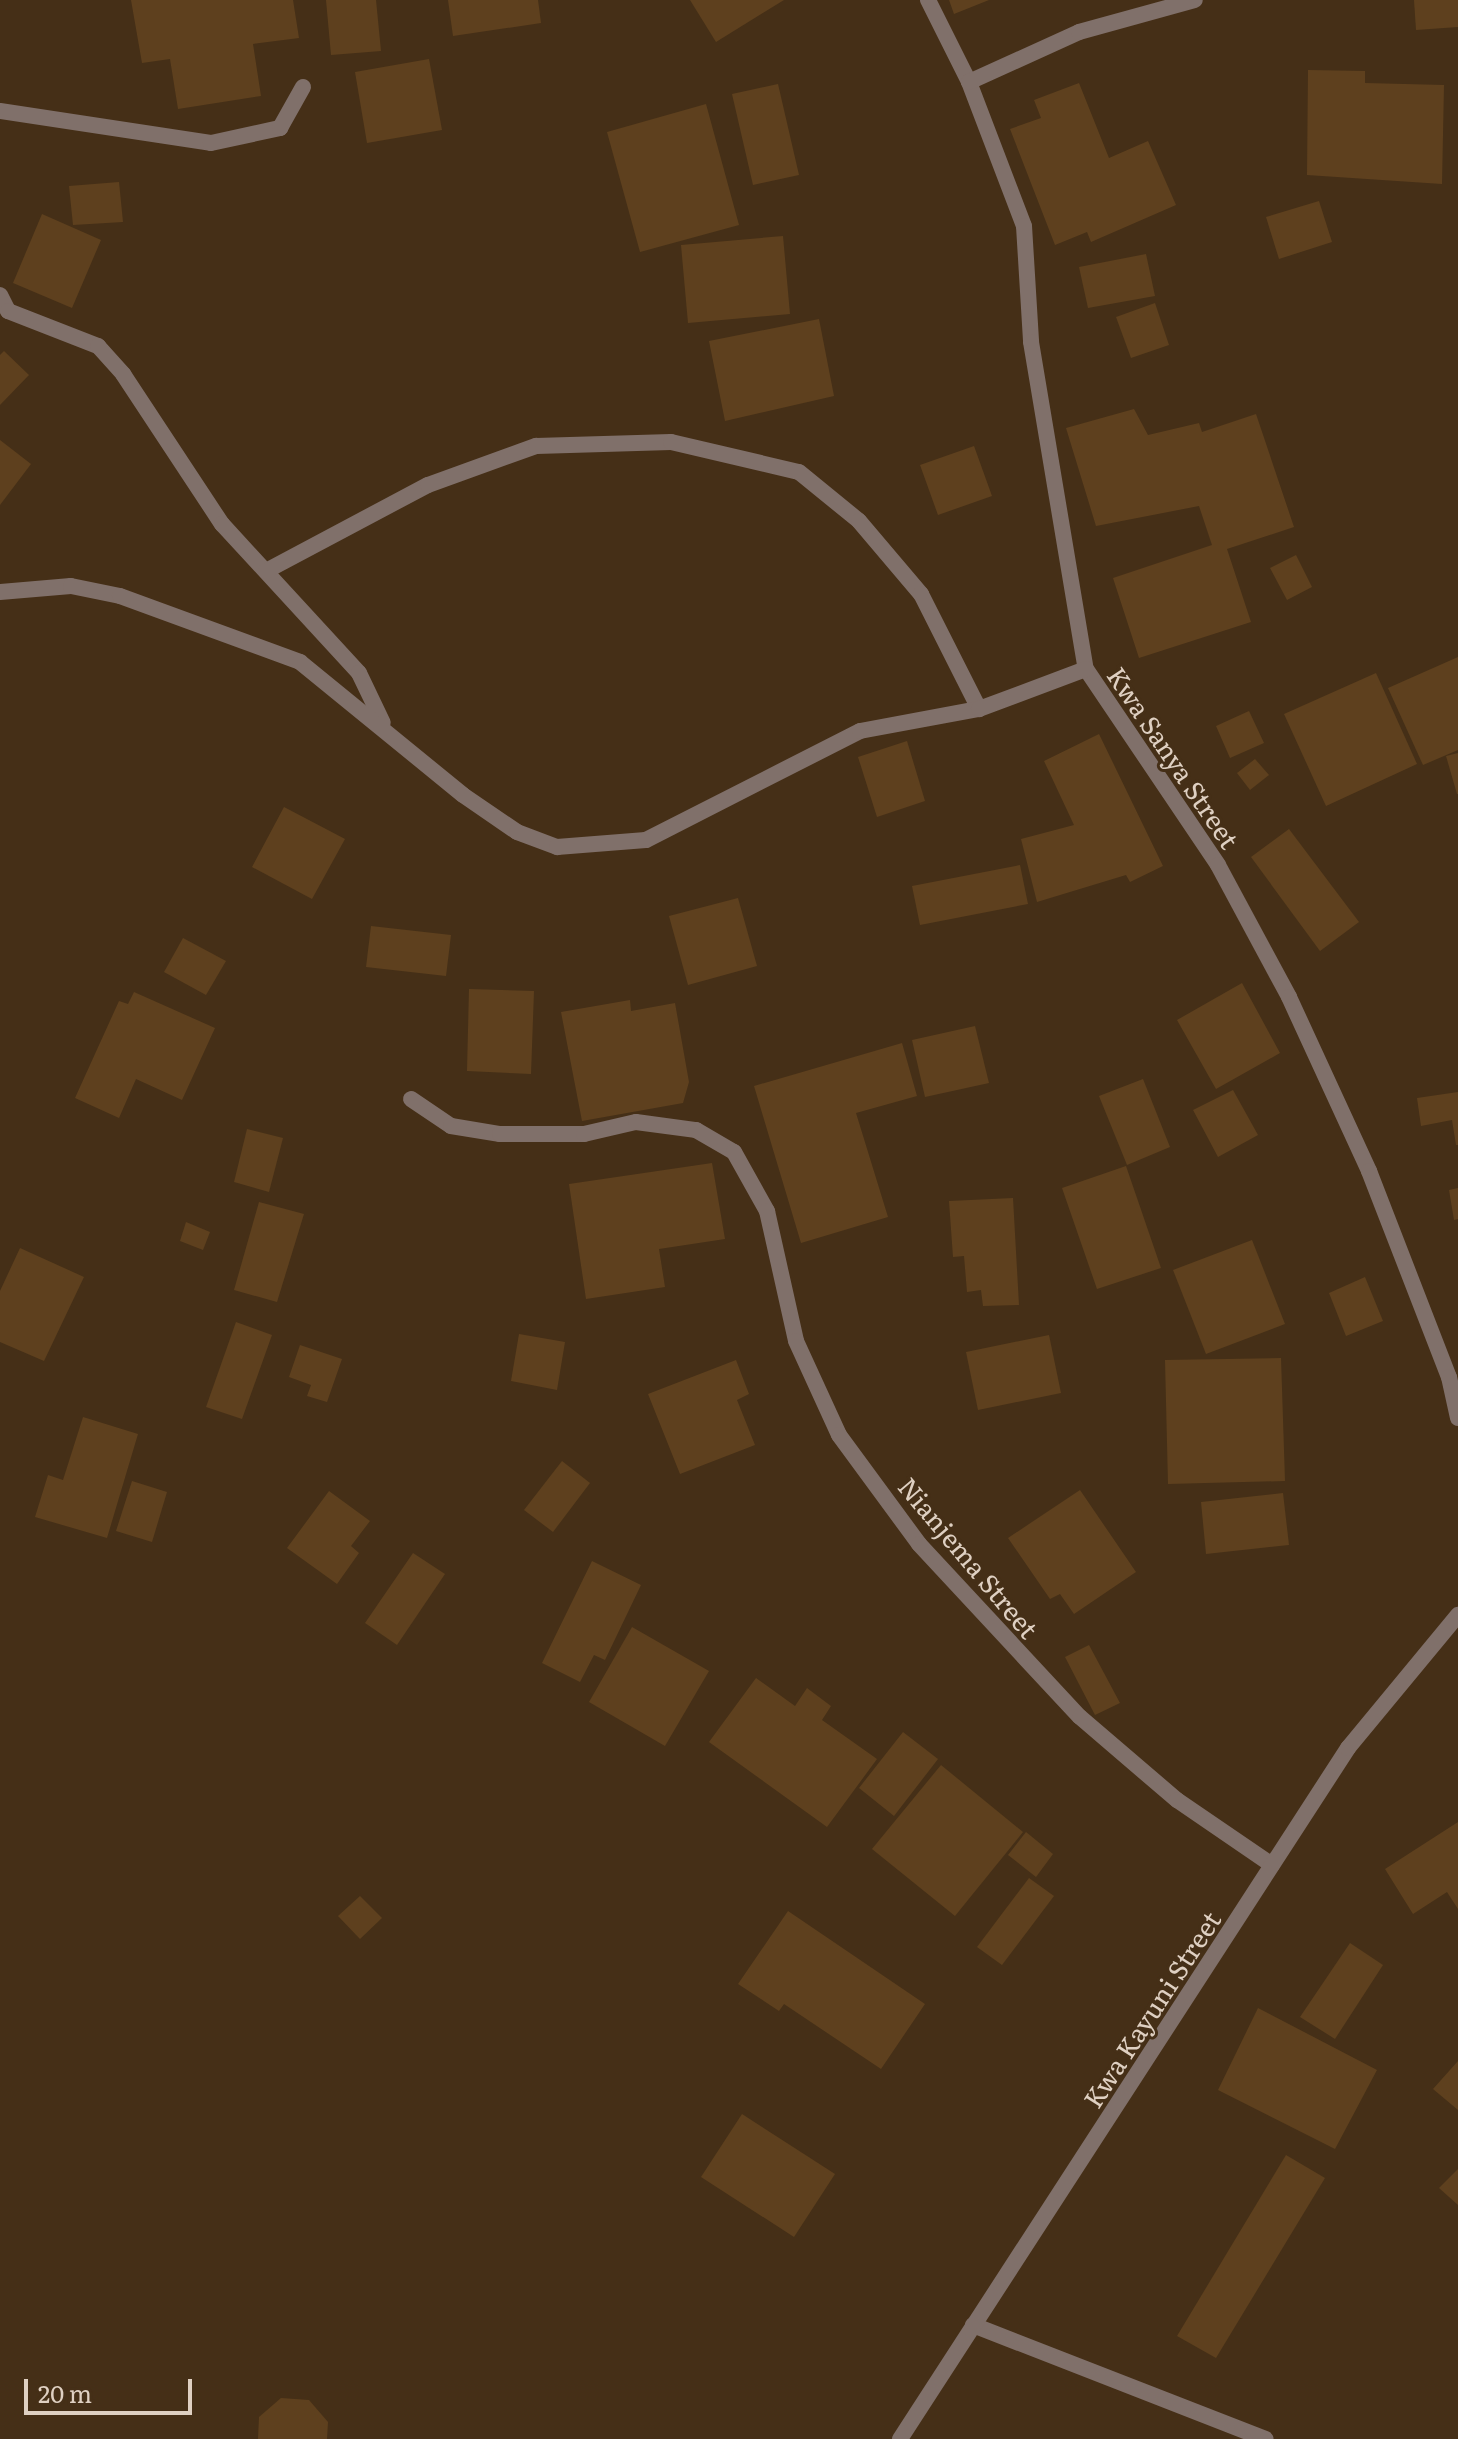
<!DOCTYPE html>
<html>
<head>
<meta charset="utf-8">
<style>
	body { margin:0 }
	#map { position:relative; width:1458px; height:2439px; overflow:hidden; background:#452f17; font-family:Literata,serif }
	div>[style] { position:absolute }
	.building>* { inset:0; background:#5e401e }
	.minor>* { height:16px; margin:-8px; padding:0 8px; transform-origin:8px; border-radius:8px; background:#80706a }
	.tertiary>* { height:16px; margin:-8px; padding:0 8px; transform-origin:8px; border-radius:8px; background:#80706a }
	span { translate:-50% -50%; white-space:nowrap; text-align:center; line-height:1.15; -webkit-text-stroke:6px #452f17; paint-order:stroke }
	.street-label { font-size:26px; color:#dfd0c2 }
	.scale { position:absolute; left:24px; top:2379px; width:168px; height:36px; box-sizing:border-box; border:4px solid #dfd0c2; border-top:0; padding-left:10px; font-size:24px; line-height:28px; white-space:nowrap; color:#dfd0c2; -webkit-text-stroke:6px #452f17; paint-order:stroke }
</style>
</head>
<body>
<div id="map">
	<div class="building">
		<div style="clip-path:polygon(131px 0,293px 0,299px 38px,253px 44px,261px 96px,178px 109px,170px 59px,142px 63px)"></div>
		<div style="clip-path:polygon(326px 0,376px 0,381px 51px,331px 55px)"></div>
		<div style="clip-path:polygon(448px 0,538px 0,541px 23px,453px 36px)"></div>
		<div style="clip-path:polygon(690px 0,784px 0,716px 42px)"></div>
		<div style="clip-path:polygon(949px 0,989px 0,954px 14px)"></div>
		<div style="clip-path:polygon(1414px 0,1458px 0,1458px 27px,1416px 30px)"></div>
		<div style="clip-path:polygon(429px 59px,442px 130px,367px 143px,355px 72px)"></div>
		<div style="clip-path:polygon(1308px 70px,1365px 71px,1365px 83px,1444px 85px,1442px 184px,1307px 175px)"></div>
		<div style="clip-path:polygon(1079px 83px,1109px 158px,1148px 141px,1176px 205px,1091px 242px,1087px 232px,1055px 245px,1010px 129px,1041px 118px,1034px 100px)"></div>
		<div style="clip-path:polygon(778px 84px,799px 175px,753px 185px,732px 94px)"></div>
		<div style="clip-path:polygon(706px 104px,739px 225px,640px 252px,607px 132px)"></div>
		<div style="clip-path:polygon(119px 182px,123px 222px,73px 225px,69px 186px)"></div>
		<div style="clip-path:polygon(1319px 201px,1332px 242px,1279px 259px,1266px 217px)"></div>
		<div style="clip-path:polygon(42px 214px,101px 240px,72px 308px,13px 283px)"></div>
		<div style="clip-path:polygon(783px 236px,790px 314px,688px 323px,681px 245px)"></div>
		<div style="clip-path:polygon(1146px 254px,1155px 296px,1088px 308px,1079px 267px)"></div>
		<div style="clip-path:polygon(1155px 303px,1169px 345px,1131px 358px,1116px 317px)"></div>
		<div style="clip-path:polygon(819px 319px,834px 396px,725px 421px,709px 341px)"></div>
		<div style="clip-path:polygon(4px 351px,29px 375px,0 405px,0 355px)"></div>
		<div style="clip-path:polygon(1134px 409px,1148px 435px,1199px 423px,1202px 432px,1256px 414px,1294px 527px,1227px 549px,1251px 622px,1139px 658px,1113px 578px,1212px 545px,1199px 506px,1096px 526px,1066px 428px)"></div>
		<div style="clip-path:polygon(0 440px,31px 464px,0 505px)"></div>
		<div style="clip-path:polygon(974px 446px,992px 496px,938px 515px,920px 465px)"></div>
		<div style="clip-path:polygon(1296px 555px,1312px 587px,1287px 600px,1270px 568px)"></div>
		<div style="clip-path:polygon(1458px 657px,1458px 750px,1423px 765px,1388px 688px)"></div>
		<div style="clip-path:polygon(1376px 673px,1417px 764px,1326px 806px,1284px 714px)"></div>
		<div style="clip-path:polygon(1249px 711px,1264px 743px,1230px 758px,1216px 726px)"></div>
		<div style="clip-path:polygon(1099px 734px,1163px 866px,1130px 882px,1126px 875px,1037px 902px,1021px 839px,1074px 825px,1044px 761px)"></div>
		<div style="clip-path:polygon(907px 741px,925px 801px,877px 817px,858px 757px)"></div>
		<div style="clip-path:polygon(1458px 753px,1458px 794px,1457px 794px,1446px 756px)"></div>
		<div style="clip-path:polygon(1255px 759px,1269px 775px,1250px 790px,1237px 773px)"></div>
		<div style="clip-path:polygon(284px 807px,345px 839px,312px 899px,252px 867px)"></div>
		<div style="clip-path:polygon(1289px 829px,1359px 922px,1320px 951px,1251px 857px)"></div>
		<div style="clip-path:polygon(1020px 865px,1028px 904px,920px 925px,912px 886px)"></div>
		<div style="clip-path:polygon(738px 898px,757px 966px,688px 985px,669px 916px)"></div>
		<div style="clip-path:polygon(371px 926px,451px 935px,446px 976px,366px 967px)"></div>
		<div style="clip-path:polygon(183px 938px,226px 961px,206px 995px,164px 972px)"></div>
		<div style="clip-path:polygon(1242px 983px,1280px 1053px,1216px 1089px,1177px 1020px)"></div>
		<div style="clip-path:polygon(469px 989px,534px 991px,531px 1074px,467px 1071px)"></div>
		<div style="clip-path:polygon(134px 992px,215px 1028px,182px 1100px,136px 1079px,119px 1118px,75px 1098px,119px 1001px,128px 1004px)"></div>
		<div style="clip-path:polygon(630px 1000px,631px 1011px,675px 1003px,689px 1082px,683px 1103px,582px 1121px,561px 1012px)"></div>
		<div style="clip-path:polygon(975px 1026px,989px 1083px,925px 1097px,912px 1040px)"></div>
		<div style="clip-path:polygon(902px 1043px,917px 1096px,856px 1113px,888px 1217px,801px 1243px,754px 1086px)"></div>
		<div style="clip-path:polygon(1143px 1079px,1170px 1147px,1127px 1165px,1099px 1096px)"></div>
		<div style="clip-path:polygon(1233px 1090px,1258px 1135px,1218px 1157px,1193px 1110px)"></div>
		<div style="clip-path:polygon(1458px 1092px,1458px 1145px,1456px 1145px,1452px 1120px,1421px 1126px,1417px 1098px)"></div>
		<div style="clip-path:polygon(247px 1129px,283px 1138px,269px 1192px,234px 1182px)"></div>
		<div style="clip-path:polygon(712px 1163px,725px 1239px,659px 1249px,665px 1287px,586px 1299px,569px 1184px)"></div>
		<div style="clip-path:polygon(1126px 1166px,1161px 1268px,1097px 1289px,1062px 1188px)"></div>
		<div style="clip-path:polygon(1458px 1188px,1458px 1219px,1454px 1220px,1449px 1190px)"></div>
		<div style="clip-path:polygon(1013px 1198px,1019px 1305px,983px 1306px,981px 1290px,967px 1292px,964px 1256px,953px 1257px,949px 1201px)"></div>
		<div style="clip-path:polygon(259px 1202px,304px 1214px,277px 1302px,234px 1290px)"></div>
		<div style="clip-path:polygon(186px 1222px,210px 1232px,203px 1250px,180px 1241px)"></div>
		<div style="clip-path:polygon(1252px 1240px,1285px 1324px,1206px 1354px,1173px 1270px)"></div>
		<div style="clip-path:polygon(20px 1248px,84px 1277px,44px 1361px,0 1342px,0 1291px)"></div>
		<div style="clip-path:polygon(1365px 1277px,1383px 1321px,1346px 1336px,1329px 1293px)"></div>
		<div style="clip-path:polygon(236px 1322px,272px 1335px,242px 1419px,206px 1407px)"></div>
		<div style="clip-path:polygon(519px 1334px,565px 1342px,557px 1390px,511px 1381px)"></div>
		<div style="clip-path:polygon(1049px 1335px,1061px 1393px,978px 1410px,966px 1352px)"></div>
		<div style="clip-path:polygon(300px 1345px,342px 1359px,327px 1402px,307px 1396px,311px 1385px,289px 1377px)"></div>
		<div style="clip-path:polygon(1281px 1358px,1285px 1481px,1168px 1484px,1165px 1360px)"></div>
		<div style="clip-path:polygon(736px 1360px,749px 1394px,737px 1400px,755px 1445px,680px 1474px,648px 1394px)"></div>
		<div style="clip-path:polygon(83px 1417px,138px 1434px,107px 1538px,35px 1517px,48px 1475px,63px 1480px)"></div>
		<div style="clip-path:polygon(562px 1461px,590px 1483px,553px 1532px,524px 1510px)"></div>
		<div style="clip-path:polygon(132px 1481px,167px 1492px,152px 1542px,116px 1531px)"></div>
		<div style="clip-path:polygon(1080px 1490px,1136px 1572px,1074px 1614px,1060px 1594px,1050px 1599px,1008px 1538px)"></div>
		<div style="clip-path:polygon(329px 1491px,370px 1521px,351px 1546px,359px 1553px,337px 1584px,287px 1548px)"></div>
		<div style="clip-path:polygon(1283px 1493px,1289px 1545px,1206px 1554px,1201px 1502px)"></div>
		<div style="clip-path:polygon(413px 1553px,445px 1574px,397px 1645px,365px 1623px)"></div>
		<div style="clip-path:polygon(592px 1561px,641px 1585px,605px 1660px,594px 1655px,580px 1682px,542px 1663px)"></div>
		<div style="clip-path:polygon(632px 1627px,709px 1671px,665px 1746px,589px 1702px)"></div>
		<div style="clip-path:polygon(1089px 1645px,1120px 1703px,1095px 1715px,1065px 1657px)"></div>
		<div style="clip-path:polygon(756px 1678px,795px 1706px,807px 1688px,831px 1706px,822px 1720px,877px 1759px,827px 1827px,709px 1742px)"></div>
		<div style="clip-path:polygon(903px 1732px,938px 1759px,894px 1816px,859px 1788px)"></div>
		<div style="clip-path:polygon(941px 1765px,1023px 1832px,955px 1916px,872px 1849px)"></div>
		<div style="clip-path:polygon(1458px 1822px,1458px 1909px,1447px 1892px,1413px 1914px,1385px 1869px)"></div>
		<div style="clip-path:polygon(1026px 1832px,1053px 1854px,1036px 1877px,1008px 1855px)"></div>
		<div style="clip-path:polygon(1029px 1878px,1054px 1896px,1002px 1965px,977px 1947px)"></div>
		<div style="clip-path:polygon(360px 1896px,382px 1918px,360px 1939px,338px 1916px)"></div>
		<div style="clip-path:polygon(788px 1911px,925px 2004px,881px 2069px,784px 2004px,779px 2011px,738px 1984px)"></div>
		<div style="clip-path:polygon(1350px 1943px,1383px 1965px,1335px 2039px,1300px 2017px)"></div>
		<div style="clip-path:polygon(1258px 2008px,1377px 2070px,1335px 2149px,1218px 2090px)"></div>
		<div style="clip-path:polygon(1458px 2061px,1458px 2110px,1433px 2089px)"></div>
		<div style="clip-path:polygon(742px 2114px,835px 2174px,794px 2237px,701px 2177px)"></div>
		<div style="clip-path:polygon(1286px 2155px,1325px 2178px,1216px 2358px,1177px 2336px)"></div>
		<div style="clip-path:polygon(1458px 2169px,1458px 2205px,1439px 2188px)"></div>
		<div style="clip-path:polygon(281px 2398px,309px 2400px,328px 2422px,327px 2439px,258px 2439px,259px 2417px)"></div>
	</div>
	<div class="minor">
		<div style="left:928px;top:0;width:92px;rotate:63.4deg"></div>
		<div style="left:969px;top:82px;width:154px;rotate:69.1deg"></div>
		<div style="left:1024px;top:226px;width:116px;rotate:86.5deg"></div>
		<div style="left:1031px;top:342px;width:332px;rotate:80.5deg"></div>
		<div style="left:1086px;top:669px;width:236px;rotate:56deg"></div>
		<div style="left:1218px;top:865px;width:150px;rotate:61.7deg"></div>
		<div style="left:1289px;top:997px;width:192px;rotate:65.3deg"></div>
		<div style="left:1369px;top:1171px;width:221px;rotate:68.8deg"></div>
		<div style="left:1449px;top:1377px;width:42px;rotate:77.6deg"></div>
		<div style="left:969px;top:82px;width:121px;rotate:-24.4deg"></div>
		<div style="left:1079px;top:32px;width:120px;rotate:-15.4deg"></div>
		<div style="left:0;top:111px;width:213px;rotate:8.6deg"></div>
		<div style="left:211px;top:143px;width:71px;rotate:-12.3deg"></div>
		<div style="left:280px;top:128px;width:47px;rotate:-60.7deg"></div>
		<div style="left:0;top:295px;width:18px;rotate:63deg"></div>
		<div style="left:8px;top:311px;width:97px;rotate:21.3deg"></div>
		<div style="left:98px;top:346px;width:38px;rotate:48deg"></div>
		<div style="left:123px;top:374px;width:180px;rotate:56.6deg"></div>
		<div style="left:222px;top:524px;width:202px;rotate:47.4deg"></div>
		<div style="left:359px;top:673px;width:55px;rotate:64.4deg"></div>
		<div style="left:266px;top:571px;width:183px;rotate:-28deg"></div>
		<div style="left:428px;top:485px;width:115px;rotate:-19.9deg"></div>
		<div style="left:536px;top:446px;width:135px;rotate:-1.7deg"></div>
		<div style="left:671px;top:442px;width:131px;rotate:13.2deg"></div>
		<div style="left:799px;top:472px;width:77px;rotate:39.2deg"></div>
		<div style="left:859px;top:521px;width:96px;rotate:49.7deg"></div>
		<div style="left:921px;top:594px;width:129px;rotate:63.2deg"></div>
		<div style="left:0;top:592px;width:71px;rotate:-4.8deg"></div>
		<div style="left:71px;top:586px;width:50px;rotate:11.5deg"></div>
		<div style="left:120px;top:596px;width:192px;rotate:20.1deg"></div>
		<div style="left:300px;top:662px;width:210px;rotate:39.2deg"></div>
		<div style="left:463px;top:795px;width:65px;rotate:34.4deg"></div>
		<div style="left:517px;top:832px;width:43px;rotate:20.6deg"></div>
		<div style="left:557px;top:847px;width:89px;rotate:-4.5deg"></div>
		<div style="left:646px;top:840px;width:240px;rotate:-27deg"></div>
		<div style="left:860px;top:731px;width:121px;rotate:-10.5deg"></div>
		<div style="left:979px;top:709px;width:114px;rotate:-20.5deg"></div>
		<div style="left:411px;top:1099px;width:48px;rotate:34deg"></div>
		<div style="left:451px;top:1126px;width:50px;rotate:9.3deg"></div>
		<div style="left:500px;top:1134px;width:84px"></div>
		<div style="left:584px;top:1134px;width:53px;rotate:-13deg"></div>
		<div style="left:636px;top:1122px;width:61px;rotate:7.6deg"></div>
		<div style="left:696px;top:1130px;width:44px;rotate:30.1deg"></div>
		<div style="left:734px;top:1152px;width:68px;rotate:60.8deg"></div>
		<div style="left:767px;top:1211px;width:133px;rotate:77.4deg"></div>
		<div style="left:796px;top:1341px;width:103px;rotate:65.4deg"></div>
		<div style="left:839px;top:1435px;width:135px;rotate:53.7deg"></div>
		<div style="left:919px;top:1544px;width:236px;rotate:47.1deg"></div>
		<div style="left:1080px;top:1717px;width:128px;rotate:40.6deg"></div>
		<div style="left:1177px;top:1800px;width:115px;rotate:34.4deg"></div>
		<div style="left:973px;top:2325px;width:314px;rotate:21.3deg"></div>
	</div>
	<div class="tertiary">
		<div style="left:900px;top:2439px;width:824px;rotate:-57.04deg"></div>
		<div style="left:1348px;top:1748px;width:173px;rotate:-50.4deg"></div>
	</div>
	<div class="street-label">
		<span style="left:1174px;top:757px;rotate:56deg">Kwa Sanya Street</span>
		<span style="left:969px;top:1557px;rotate:50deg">Nianjema Street</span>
		<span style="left:1151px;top:2009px;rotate:-57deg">Kwa Kayuni Street</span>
	</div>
	<div class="scale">20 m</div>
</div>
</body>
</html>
